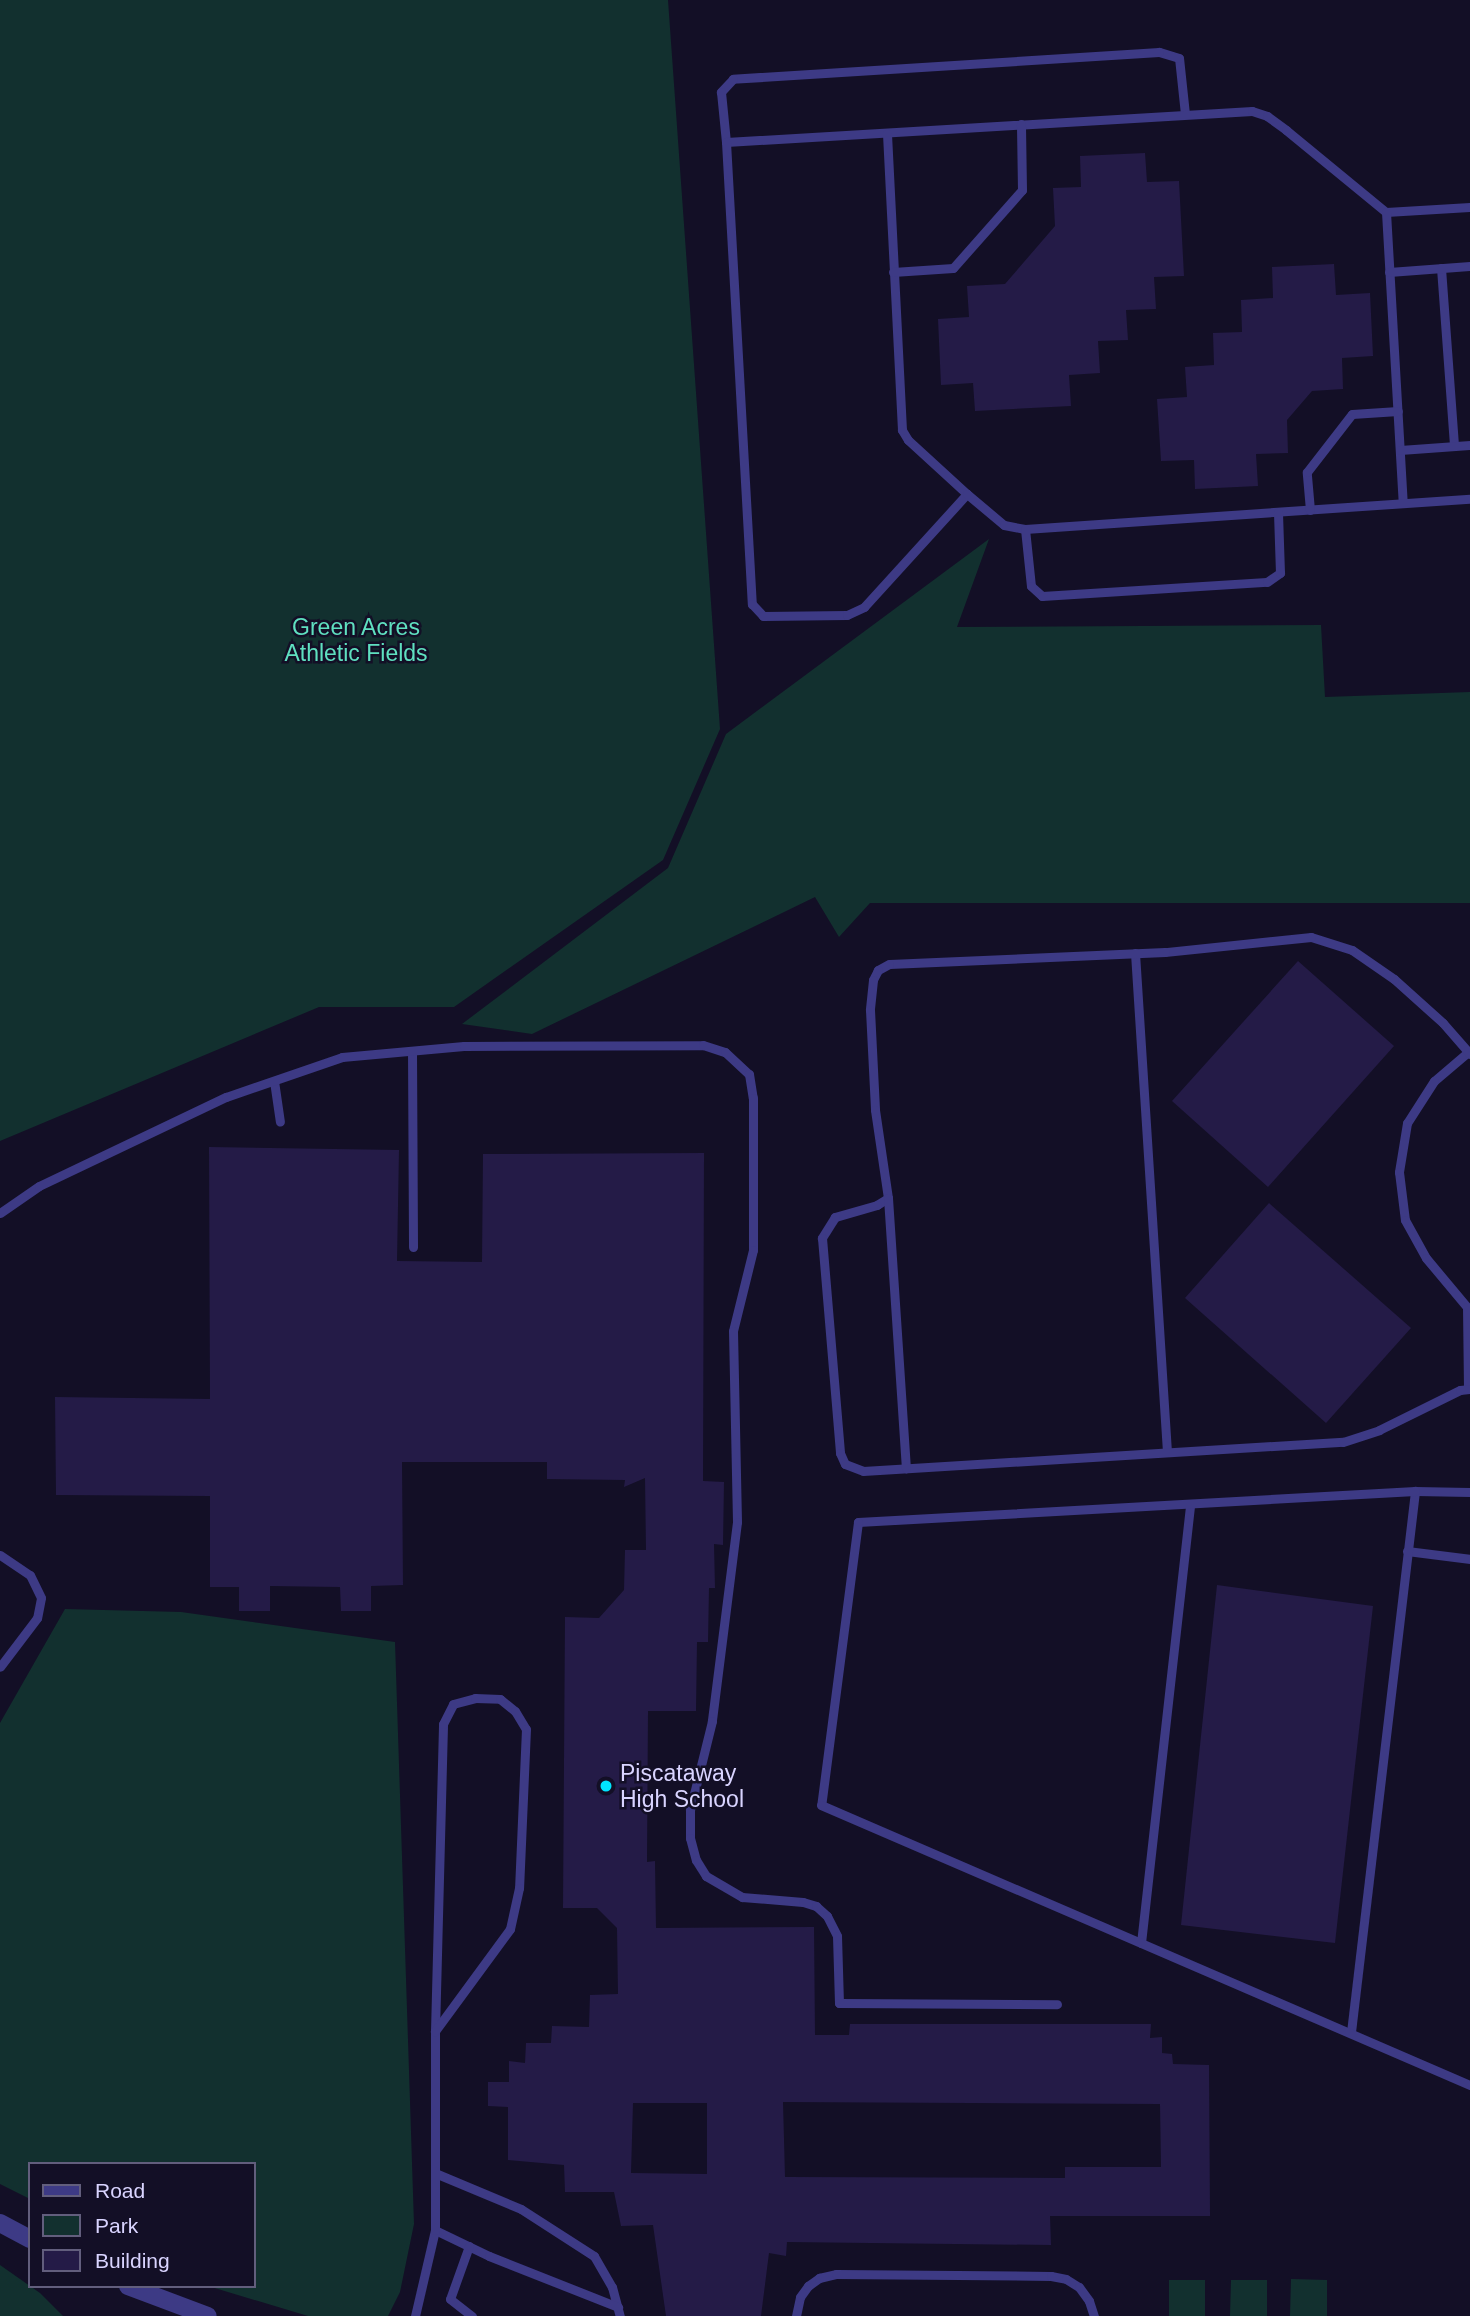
<!DOCTYPE html>
<html>
<head>
<meta charset="utf-8">
<style>
	body { margin:0 }
	#map { position:relative; width:1470px; height:2316px; overflow:hidden; background:#130f26; font-family:Helvetica,sans-serif }
	div>[style] { position:absolute }
	.green>* { inset:0; background:#12302f }
	.building>* { inset:0; background:#241b47 }
	.service>* { height:9px; margin:-4.5px; padding:0 4.5px; transform-origin:4.5px; border-radius:4.5px; background:#3d3a85 }
	.tertiary>* { height:18px; margin:-9px; padding:0 9px; transform-origin:9px; border-radius:9px; background:#3d3a85 }
	.dots>* { width:19px; height:19px; translate:-50% -50%; box-sizing:border-box; border:4px solid #130f26; border-radius:50% }
	span { translate:-50% -50%; white-space:nowrap; text-align:center; line-height:1.15; -webkit-text-stroke:5px #130f26; paint-order:stroke }
	.park-label { font-size:23px; color:#5fe0c0 }
	.poi-label { font-size:23px; color:#d9d4ff }
	.left { translate:0 -50%; text-align:left }
	.legend { position:absolute; left:28px; top:2162px; width:228px; height:126px; box-sizing:border-box; background:#130f26; border:2px solid #625e7d; margin:0; padding:9px 12px; list-style:none; font-size:21px; color:#d9d4ff }
	.legend li { display:flex; align-items:center; gap:14px; height:35px }
	.legend b { width:35px; border:2px solid #625e7d }
</style>
</head>
<body>
<div id="map">
	<div class="green">
		<div style="clip-path:polygon(0 0,668px 0,720px 729px,663px 860px,454px 1007px,319px 1007px,0 1141px)"></div>
		<div style="clip-path:polygon(989px 539px,957px 627px,1321px 625px,1325px 697px,1470px 692px,1470px 903px,870px 903px,839px 937px,815px 897px,532px 1034px,462px 1024px,668px 868px,726px 734px)"></div>
		<div style="clip-path:polygon(65px 1609px,181px 1612px,395px 1642px,414px 2224px,400px 2292px,388px 2316px,308px 2316px,208px 2286px,254px 2286px,254px 2164px,30px 2164px,30px 2199px,0 2184px,0 1723px)"></div>
		<div style="clip-path:polygon(0 2265px,40px 2293px,63px 2316px,0 2316px)"></div>
		<div style="clip-path:polygon(1291px 2279px,1327px 2280px,1327px 2316px,1290px 2316px)"></div>
		<div style="clip-path:polygon(1169px 2280px,1205px 2280px,1205px 2316px,1169px 2316px)"></div>
		<div style="clip-path:polygon(1231px 2280px,1267px 2280px,1267px 2316px,1230px 2316px)"></div>
	</div>
	<div class="building">
		<div style="clip-path:polygon(1145px 153px,1147px 182px,1179px 181px,1184px 276px,1154px 277px,1156px 309px,1126px 310px,1128px 340px,1098px 341px,1100px 373px,1069px 375px,1071px 406px,975px 411px,973px 383px,941px 385px,938px 319px,969px 317px,967px 286px,1005px 284px,1055px 226px,1053px 188px,1081px 187px,1080px 156px)"></div>
		<div style="clip-path:polygon(1334px 264px,1336px 295px,1370px 293px,1373px 356px,1342px 358px,1343px 389px,1312px 391px,1287px 420px,1288px 453px,1256px 454px,1258px 486px,1195px 489px,1194px 460px,1161px 461px,1157px 399px,1187px 397px,1185px 367px,1214px 365px,1213px 333px,1242px 332px,1241px 300px,1273px 298px,1272px 267px)"></div>
		<div style="clip-path:polygon(1298px 961px,1394px 1046px,1268px 1187px,1172px 1101px)"></div>
		<div style="clip-path:polygon(evenodd,209px 1147px,399px 1150px,397px 1261px,482px 1262px,483px 1154px,704px 1153px,703px 1481px,724px 1482px,723px 1545px,714px 1544px,715px 1588px,709px 1588px,708px 1642px,697px 1642px,696px 1711px,648px 1711px,647px 1862px,655px 1861px,656px 1928px,814px 1927px,815px 2035px,849px 2035px,850px 2024px,1151px 2024px,1150px 2038px,1162px 2037px,1162px 2053px,1172px 2054px,1173px 2064px,1209px 2065px,1210px 2216px,1050px 2216px,1051px 2245px,787px 2242px,786px 2256px,769px 2253px,761px 2316px,666px 2316px,653px 2225px,621px 2226px,614px 2192px,565px 2192px,564px 2165px,508px 2160px,508px 2107px,488px 2106px,488px 2082px,509px 2082px,509px 2061px,525px 2063px,526px 2043px,551px 2043px,552px 2026px,589px 2027px,590px 1995px,618px 1994px,617px 1928px,597px 1908px,563px 1908px,565px 1617px,599px 1618px,624px 1590px,625px 1550px,646px 1550px,645px 1478px,624px 1487px,625px 1480px,547px 1479px,547px 1462px,402px 1462px,403px 1585px,371px 1586px,371px 1611px,341px 1611px,340px 1587px,270px 1586px,270px 1611px,239px 1611px,239px 1587px,210px 1587px,210px 1496px,56px 1495px,55px 1397px,210px 1399px,209px 1147px,783px 2102px,1160px 2104px,1161px 2167px,1065px 2167px,1065px 2178px,785px 2177px,783px 2102px,209px 1147px,633px 2103px,707px 2103px,707px 2174px,631px 2173px,633px 2103px)"></div>
		<div style="clip-path:polygon(1269px 1203px,1411px 1328px,1326px 1423px,1185px 1298px)"></div>
		<div style="clip-path:polygon(1217px 1585px,1373px 1606px,1335px 1943px,1181px 1925px)"></div>
	</div>
	<div class="service">
		<div style="left:1185px;top:114px;width:56px;rotate:-96.1deg"></div>
		<div style="left:1179px;top:58px;width:21px;rotate:-163deg"></div>
		<div style="left:1159px;top:52px;width:427px;rotate:176.4deg"></div>
		<div style="left:733px;top:79px;width:18px;rotate:133deg"></div>
		<div style="left:721px;top:92px;width:50px;rotate:84.3deg"></div>
		<div style="left:726px;top:142px;width:527px;rotate:-3.37deg"></div>
		<div style="left:1252px;top:111px;width:16px;rotate:18deg"></div>
		<div style="left:1267px;top:116px;width:24px;rotate:36deg"></div>
		<div style="left:1286px;top:130px;width:129px;rotate:39.4deg"></div>
		<div style="left:1386px;top:212px;width:84px;rotate:-3.4deg"></div>
		<div style="left:726px;top:142px;width:463px;rotate:86.8deg"></div>
		<div style="left:752px;top:604px;width:16px;rotate:47deg"></div>
		<div style="left:763px;top:616px;width:84px;rotate:-0.7deg"></div>
		<div style="left:847px;top:615px;width:19px;rotate:-25deg"></div>
		<div style="left:864px;top:607px;width:153px;rotate:-47.7deg"></div>
		<div style="left:967px;top:494px;width:80px;rotate:-137.5deg"></div>
		<div style="left:908px;top:440px;width:12px;rotate:-121deg"></div>
		<div style="left:902px;top:430px;width:297px;rotate:-92.9deg"></div>
		<div style="left:1386px;top:212px;width:291px;rotate:86.7deg"></div>
		<div style="left:1441px;top:268px;width:178px;rotate:85.8deg"></div>
		<div style="left:893px;top:272px;width:60px;rotate:-3.8deg"></div>
		<div style="left:953px;top:268px;width:104px;rotate:-48.5deg"></div>
		<div style="left:1022px;top:190px;width:66px;rotate:-90.9deg"></div>
		<div style="left:1389px;top:272px;width:81px;rotate:-4.2deg"></div>
		<div style="left:1400px;top:450px;width:70px;rotate:-4.1deg"></div>
		<div style="left:967px;top:494px;width:48px;rotate:40deg"></div>
		<div style="left:1004px;top:525px;width:21px;rotate:11deg"></div>
		<div style="left:1025px;top:529px;width:446px;rotate:-3.9deg"></div>
		<div style="left:1310px;top:510px;width:38px;rotate:-95deg"></div>
		<div style="left:1307px;top:472px;width:73px;rotate:-52.2deg"></div>
		<div style="left:1352px;top:414px;width:46px;rotate:-3.7deg"></div>
		<div style="left:1025px;top:529px;width:57px;rotate:84deg"></div>
		<div style="left:1031px;top:586px;width:15px;rotate:42deg"></div>
		<div style="left:1042px;top:596px;width:225px;rotate:-3.6deg"></div>
		<div style="left:1267px;top:582px;width:16px;rotate:-35deg"></div>
		<div style="left:1280px;top:573px;width:61px;rotate:-91.9deg"></div>
		<div style="left:1135px;top:953px;width:500px;rotate:86.33deg"></div>
		<div style="left:412px;top:1051px;width:196px;rotate:89.7deg"></div>
		<div style="left:1467px;top:1053px;width:43px;rotate:139.7deg"></div>
		<div style="left:1434px;top:1081px;width:50px;rotate:122.7deg"></div>
		<div style="left:1407px;top:1123px;width:50px;rotate:99.3deg"></div>
		<div style="left:1399px;top:1172px;width:48px;rotate:82.9deg"></div>
		<div style="left:1405px;top:1220px;width:43px;rotate:61.1deg"></div>
		<div style="left:1426px;top:1258px;width:64px;rotate:50.1deg"></div>
		<div style="left:1467px;top:1307px;width:82px;rotate:89.3deg"></div>
		<div style="left:1470px;top:1054px;width:41px;rotate:-131.1deg"></div>
		<div style="left:1443px;top:1023px;width:66px;rotate:-138.1deg"></div>
		<div style="left:1394px;top:979px;width:51px;rotate:-145.4deg"></div>
		<div style="left:1352px;top:950px;width:43px;rotate:-162.4deg"></div>
		<div style="left:1311px;top:937px;width:147px;rotate:174.1deg"></div>
		<div style="left:1165px;top:952px;width:276px;rotate:177.5deg"></div>
		<div style="left:889px;top:964px;width:13px;rotate:151deg"></div>
		<div style="left:878px;top:970px;width:11px;rotate:117deg"></div>
		<div style="left:873px;top:980px;width:30px;rotate:96deg"></div>
		<div style="left:870px;top:1010px;width:100px;rotate:87.1deg"></div>
		<div style="left:875px;top:1110px;width:89px;rotate:81.6deg"></div>
		<div style="left:888px;top:1198px;width:13px;rotate:148deg"></div>
		<div style="left:877px;top:1205px;width:44px;rotate:164.1deg"></div>
		<div style="left:835px;top:1217px;width:25px;rotate:122deg"></div>
		<div style="left:822px;top:1238px;width:216px;rotate:85.2deg"></div>
		<div style="left:840px;top:1453px;width:12px;rotate:66deg"></div>
		<div style="left:845px;top:1464px;width:19px;rotate:21deg"></div>
		<div style="left:863px;top:1471px;width:481px;rotate:-3.5deg"></div>
		<div style="left:1343px;top:1442px;width:38px;rotate:-18deg"></div>
		<div style="left:1379px;top:1430px;width:90px;rotate:-26.3deg"></div>
		<div style="left:1460px;top:1390px;width:10px;rotate:-6deg"></div>
		<div style="left:274px;top:1081px;width:41px;rotate:81.7deg"></div>
		<div style="left:888px;top:1198px;width:271px;rotate:86.2deg"></div>
		<div style="left:0;top:1213px;width:47px;rotate:-34.7deg"></div>
		<div style="left:39px;top:1186px;width:207px;rotate:-25.5deg"></div>
		<div style="left:226px;top:1097px;width:123px;rotate:-19deg"></div>
		<div style="left:342px;top:1057px;width:122px;rotate:-5.2deg"></div>
		<div style="left:464px;top:1046px;width:239px;rotate:-0.2deg"></div>
		<div style="left:703px;top:1045px;width:23px;rotate:18deg"></div>
		<div style="left:725px;top:1052px;width:33px;rotate:43deg"></div>
		<div style="left:749px;top:1074px;width:24px;rotate:81deg"></div>
		<div style="left:753px;top:1098px;width:152px;rotate:90deg"></div>
		<div style="left:753px;top:1250px;width:83px;rotate:103.9deg"></div>
		<div style="left:733px;top:1331px;width:191px;rotate:88.8deg"></div>
		<div style="left:737px;top:1522px;width:201px;rotate:97.2deg"></div>
		<div style="left:712px;top:1721px;width:92px;rotate:103.9deg"></div>
		<div style="left:690px;top:1810px;width:28px;rotate:90deg"></div>
		<div style="left:690px;top:1838px;width:23px;rotate:75deg"></div>
		<div style="left:696px;top:1860px;width:19px;rotate:58deg"></div>
		<div style="left:706px;top:1876px;width:42px;rotate:30.3deg"></div>
		<div style="left:742px;top:1897px;width:61px;rotate:4.7deg"></div>
		<div style="left:803px;top:1902px;width:14px;rotate:17deg"></div>
		<div style="left:816px;top:1906px;width:15px;rotate:42deg"></div>
		<div style="left:827px;top:1916px;width:22px;rotate:63deg"></div>
		<div style="left:837px;top:1936px;width:67px;rotate:88.3deg"></div>
		<div style="left:839px;top:2003px;width:218px;rotate:0.3deg"></div>
		<div style="left:1415px;top:1491px;width:55px;rotate:1deg"></div>
		<div style="left:1407px;top:1551px;width:64px;rotate:7.2deg"></div>
		<div style="left:0;top:1555px;width:36px;rotate:34deg"></div>
		<div style="left:30px;top:1575px;width:25px;rotate:64deg"></div>
		<div style="left:41px;top:1598px;width:20px;rotate:101deg"></div>
		<div style="left:37px;top:1618px;width:61px;rotate:127.1deg"></div>
		<div style="left:1141px;top:1943px;width:441px;rotate:-83.6deg"></div>
		<div style="left:1351px;top:2032px;width:545px;rotate:-83.25deg"></div>
		<div style="left:1415px;top:1491px;width:558px;rotate:176.81deg"></div>
		<div style="left:858px;top:1522px;width:285px;rotate:97.4deg"></div>
		<div style="left:821px;top:1805px;width:707px;rotate:23.34deg"></div>
		<div style="left:435px;top:2173px;width:93px;rotate:22.7deg"></div>
		<div style="left:521px;top:2209px;width:87px;rotate:32.8deg"></div>
		<div style="left:594px;top:2256px;width:36px;rotate:60deg"></div>
		<div style="left:612px;top:2287px;width:30px;rotate:75deg"></div>
		<div style="left:435px;top:2230px;width:60px;rotate:25.7deg"></div>
		<div style="left:489px;top:2256px;width:139px;rotate:21.6deg"></div>
		<div style="left:469px;top:2246px;width:56px;rotate:109.7deg"></div>
		<div style="left:450px;top:2299px;width:28px;rotate:38deg"></div>
		<div style="left:415px;top:2316px;width:88px;rotate:-76.9deg"></div>
		<div style="left:435px;top:2230px;width:199px;rotate:-90deg"></div>
		<div style="left:435px;top:2031px;width:307px;rotate:-88.5deg"></div>
		<div style="left:443px;top:1724px;width:22px;rotate:-63deg"></div>
		<div style="left:453px;top:1704px;width:23px;rotate:-15deg"></div>
		<div style="left:475px;top:1698px;width:25px;rotate:2deg"></div>
		<div style="left:500px;top:1699px;width:19px;rotate:39deg"></div>
		<div style="left:515px;top:1711px;width:21px;rotate:59deg"></div>
		<div style="left:526px;top:1729px;width:159px;rotate:92.5deg"></div>
		<div style="left:519px;top:1888px;width:42px;rotate:102.4deg"></div>
		<div style="left:510px;top:1929px;width:127px;rotate:126.3deg"></div>
		<div style="left:796px;top:2316px;width:19px;rotate:-78deg"></div>
		<div style="left:800px;top:2297px;width:14px;rotate:-54deg"></div>
		<div style="left:808px;top:2286px;width:14px;rotate:-36deg"></div>
		<div style="left:819px;top:2278px;width:17px;rotate:-13deg"></div>
		<div style="left:836px;top:2274px;width:215px;rotate:0.5deg"></div>
		<div style="left:1051px;top:2276px;width:15px;rotate:11deg"></div>
		<div style="left:1066px;top:2279px;width:15px;rotate:32deg"></div>
		<div style="left:1079px;top:2287px;width:17px;rotate:54deg"></div>
		<div style="left:1089px;top:2301px;width:16px;rotate:72deg"></div>
	</div>
	<div class="tertiary">
		<div style="left:0;top:2223px;width:34px;rotate:28deg"></div>
		<div style="left:128px;top:2286px;width:85px;rotate:20.6deg"></div>
	</div>
	<div class="dots">
		<div style="left:606px;top:1786px;background:#00e5ff"></div>
	</div>
	<div class="park-label">
		<span style="left:356px;top:640px">Green Acres<br>Athletic Fields</span>
	</div>
	<div class="poi-label">
		<span class="left" style="left:620px;top:1786px">Piscataway<br>High School</span>
	</div>
	<ul class="legend">
	<li><b style="height:9px;background:#3d3a85"></b>Road</li>
	<li><b style="height:19px;background:#12302f"></b>Park</li>
	<li><b style="height:19px;background:#241b47"></b>Building</li>
	</ul>
</div>
</body>
</html>
